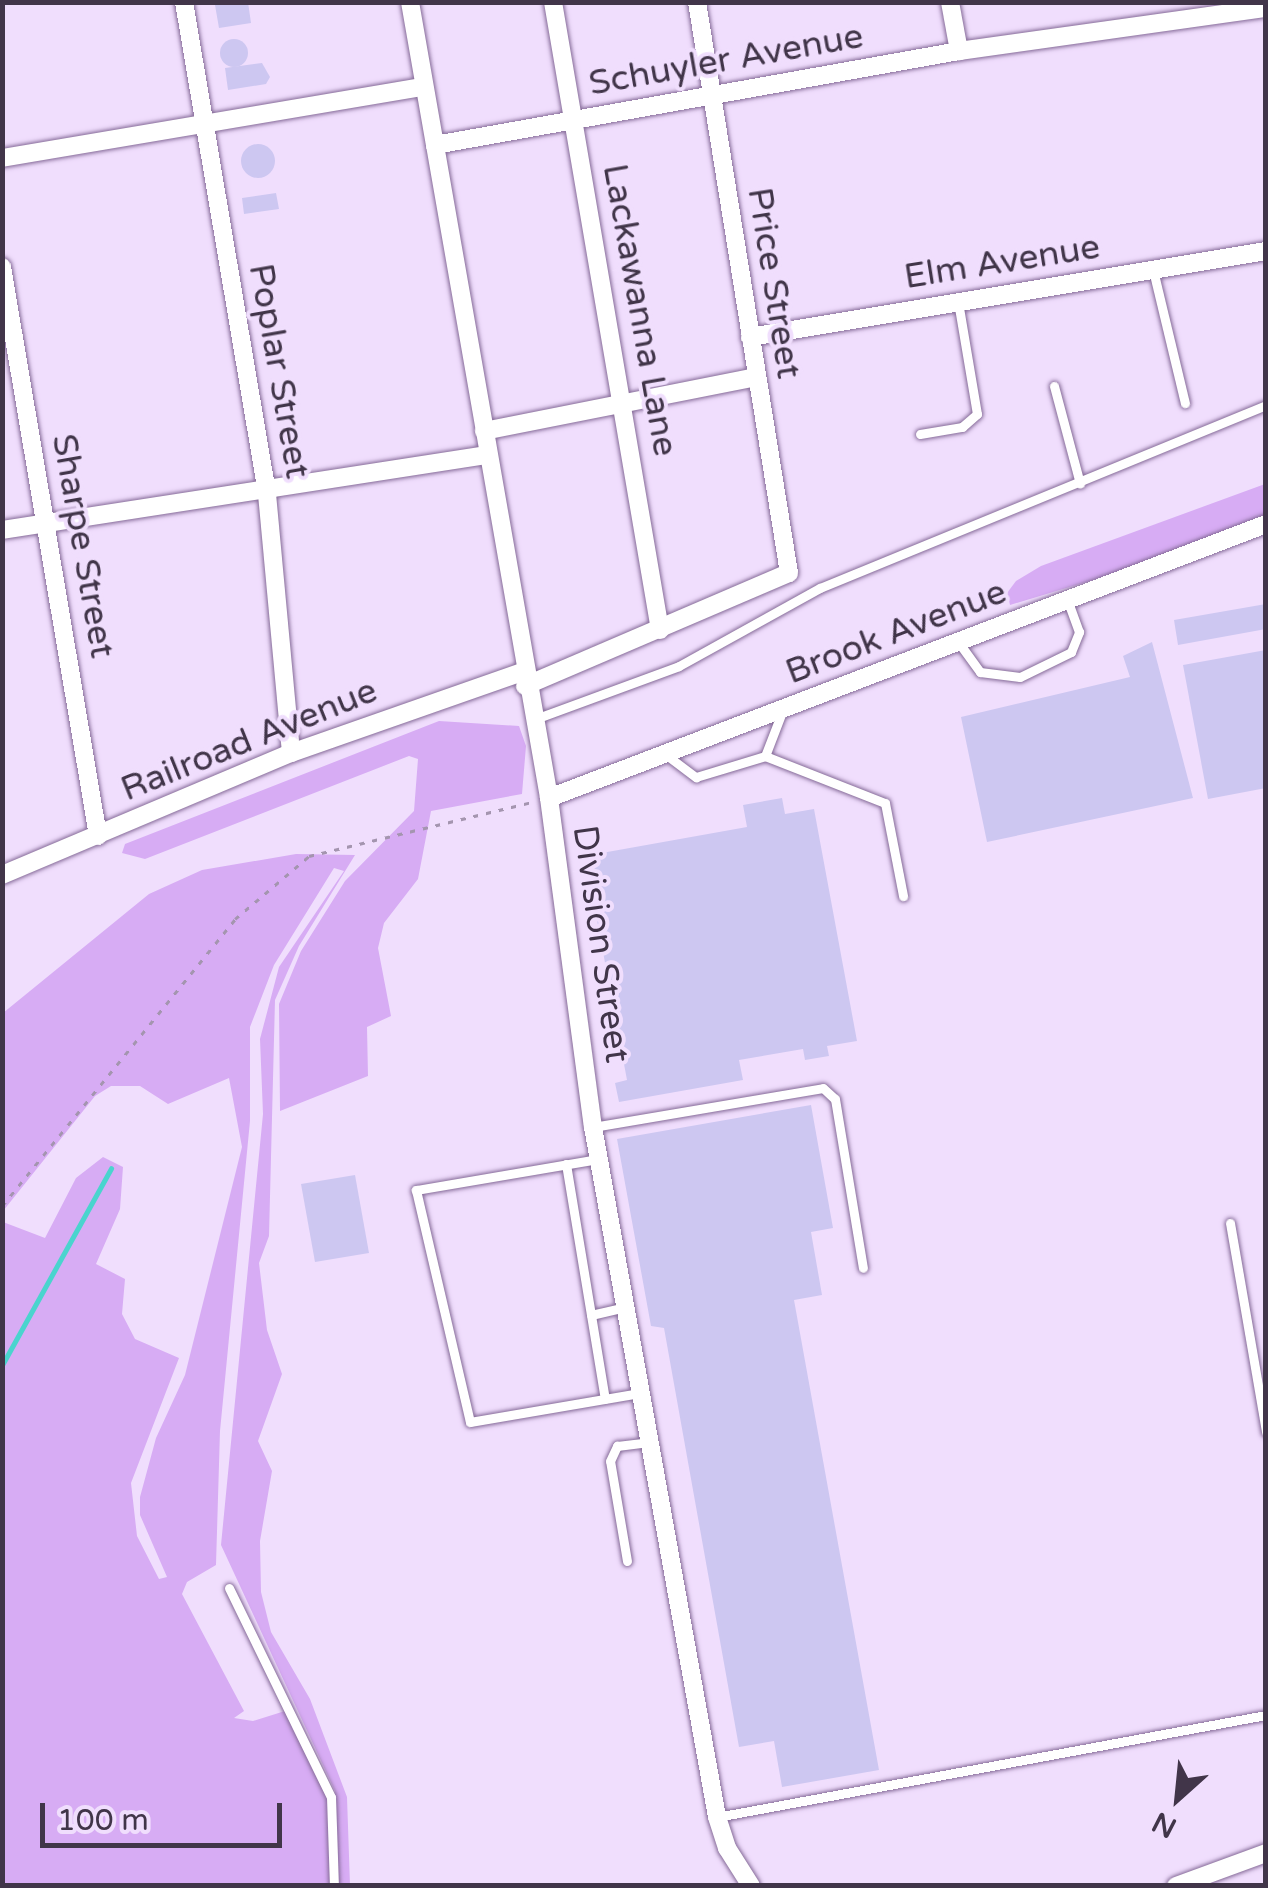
<!DOCTYPE html>
<html>
<head>
<meta charset="utf-8">
<style>
	body { margin:0 }
	#map { position:relative; width:1268px; height:1888px; overflow:hidden; background:#f0defd; font-family:"Varela Round",sans-serif }
	div>[style] { position:absolute }
	.green>* { inset:0; background:#d7acf4 }
	.stream>* { height:5px; margin:-2.5px; padding:0 2.5px; transform-origin:2.5px; border-radius:2.5px; background:#4ad4ce }
	.building>* { inset:0; background:#cdc7f1 }
	.round { border-radius:50% }
	.path>* { height:2.5px; margin-top:-1.25px; transform-origin:0; background:repeating-linear-gradient(90deg,#a495af 0 5px,transparent 0 13px) }
	.roads { filter:drop-shadow(0 0 2px #856a98) drop-shadow(0 0 2px #856a98) }
	.service>* { height:9px; margin:-4.5px; padding:0 4.5px; transform-origin:4.5px; border-radius:4.5px; background:#fff }
	.minor>* { height:18px; margin:-9px; padding:0 9px; transform-origin:9px; border-radius:9px; background:#fff }
	span { translate:-50% -50%; white-space:nowrap; text-align:center; line-height:1.15; -webkit-text-stroke:8px #f0defd; paint-order:stroke }
	.street-label { font-size:35px; color:#413549 }
	.frame { position:absolute; inset:0; border:5px solid #413549; pointer-events:none }
	.north { position:absolute; left:1128px; top:1748px; width:100px; height:100px; -webkit-text-stroke:8px #f0defd; paint-order:stroke; rotate:207deg; font-size:28px; font-weight:700; line-height:40px; text-align:center; color:#413549 }
	.north::after { content:''; display:block; margin:auto; width:35px; height:45px; background:#413549; clip-path:polygon(50% 0,100% 100%,50% 72%,0 100%) }
	.scale { position:absolute; left:40px; top:1803px; width:242px; height:45px; box-sizing:border-box; border:5px solid #413549; border-top:0; padding-left:12px; font-size:30px; line-height:35px; white-space:nowrap; color:#413549; -webkit-text-stroke:8px #f0defd; paint-order:stroke }
</style>
</head>
<body>
<div id="map">
	<div class="green">
		<div style="clip-path:polygon(1265px 484px,1265px 516px,1152px 562px,1010px 605px,1007px 593px,1016px 581px,1041px 566px)"></div>
		<div style="clip-path:polygon(439px 721px,519px 726px,526px 746px,522px 794px,431px 811px,418px 879px,384px 923px,378px 948px,391px 1016px,367px 1027px,368px 1076px,280px 1111px,279px 1004px,301px 951px,345px 881px,414px 811px,418px 759px,409px 756px,145px 859px,122px 853px,125px 844px)"></div>
		<div style="clip-path:polygon(296px 854px,355px 855px,299px 946px,275px 1000px,269px 1236px,259px 1263px,267px 1330px,282px 1374px,258px 1441px,272px 1471px,260px 1541px,261px 1592px,271px 1632px,310px 1699px,347px 1797px,350px 1885px,338px 1885px,335px 1791px,221px 1545px,263px 1114px,260px 1039px,279px 967px,344px 871px,334px 868px,274px 965px,250px 1027px,250px 1121px,220px 1431px,216px 1565px,187px 1582px,182px 1594px,244px 1711px,234px 1718px,253px 1721px,285px 1711px,329px 1802px,330px 1885px,3px 1885px,3px 1222px,45px 1238px,76px 1178px,103px 1157px,123px 1167px,120px 1209px,96px 1264px,125px 1279px,122px 1314px,135px 1339px,179px 1358px,131px 1483px,137px 1536px,159px 1579px,167px 1577px,140px 1515px,140px 1497px,156px 1438px,185px 1375px,242px 1147px,229px 1078px,168px 1104px,140px 1086px,111px 1086px,95px 1096px,3px 1211px,3px 1013px,149px 894px,202px 870px)"></div>
	</div>
	<div class="stream">
		<div style="left:2px;top:1365px;width:225px;rotate:-61deg"></div>
	</div>
	<div class="building">
		<div style="clip-path:polygon(248px 2px,251px 23px,219px 28px,215px 5px)"></div>
		<div class="round" style="left:220px;top:39px;width:28px;height:28px"></div>
		<div style="clip-path:polygon(262px 63px,270px 77px,266px 84px,228px 90px,225px 68px)"></div>
		<div class="round" style="left:241px;top:144px;width:34px;height:34px"></div>
		<div style="clip-path:polygon(276px 193px,279px 209px,244px 214px,242px 198px)"></div>
		<div style="clip-path:polygon(1266px 604px,1266px 629px,1178px 645px,1174px 620px)"></div>
		<div style="clip-path:polygon(1152px 642px,1193px 798px,987px 842px,961px 717px,1130px 677px,1123px 656px)"></div>
		<div style="clip-path:polygon(1266px 650px,1266px 788px,1208px 799px,1183px 665px)"></div>
		<div style="clip-path:polygon(782px 798px,785px 814px,814px 809px,857px 1041px,827px 1046px,829px 1056px,805px 1060px,803px 1049px,739px 1060px,743px 1080px,619px 1102px,615px 1083px,627px 1080px,585px 856px,747px 827px,743px 805px)"></div>
		<div style="clip-path:polygon(811px 1105px,833px 1228px,811px 1232px,822px 1295px,794px 1300px,879px 1770px,782px 1787px,774px 1741px,739px 1747px,664px 1328px,651px 1326px,617px 1139px)"></div>
		<div style="clip-path:polygon(355px 1175px,369px 1253px,315px 1262px,301px 1184px)"></div>
	</div>
	<div class="path">
		<div style="left:2px;top:1206px;width:370px;rotate:-50.9deg"></div>
		<div style="left:235px;top:919px;width:97px;rotate:-40.4deg"></div>
		<div style="left:309px;top:856px;width:230px;rotate:-13.6deg"></div>
	</div>
	<div class="roads">
		<div class="service">
			<div style="left:1153px;top:270px;width:137px;rotate:76.5deg"></div>
			<div style="left:1054px;top:386px;width:101px;rotate:75.1deg"></div>
			<div style="left:920px;top:434px;width:43px;rotate:-9.5deg"></div>
			<div style="left:962px;top:427px;width:20px;rotate:-41deg"></div>
			<div style="left:977px;top:414px;width:114px;rotate:-99.6deg"></div>
			<div style="left:959px;top:643px;width:36px;rotate:54deg"></div>
			<div style="left:980px;top:672px;width:40px;rotate:7.1deg"></div>
			<div style="left:1020px;top:677px;width:57px;rotate:-26.1deg"></div>
			<div style="left:1071px;top:652px;width:22px;rotate:-68deg"></div>
			<div style="left:1079px;top:632px;width:33px;rotate:-110deg"></div>
			<div style="left:782px;top:712px;width:47px;rotate:111.1deg"></div>
			<div style="left:765px;top:756px;width:129px;rotate:21.4deg"></div>
			<div style="left:885px;top:803px;width:95px;rotate:79deg"></div>
			<div style="left:535px;top:719px;width:153px;rotate:-20.2deg"></div>
			<div style="left:679px;top:666px;width:161px;rotate:-29deg"></div>
			<div style="left:820px;top:588px;width:482px;rotate:-22.3deg"></div>
			<div style="left:665px;top:754px;width:39px;rotate:37deg"></div>
			<div style="left:696px;top:777px;width:72px;rotate:-16.9deg"></div>
			<div style="left:593px;top:1127px;width:233px;rotate:-9.6deg"></div>
			<div style="left:823px;top:1088px;width:16px;rotate:43deg"></div>
			<div style="left:835px;top:1099px;width:171px;rotate:80.6deg"></div>
			<div style="left:598px;top:1159px;width:185px;rotate:170.3deg"></div>
			<div style="left:416px;top:1190px;width:238px;rotate:76.9deg"></div>
			<div style="left:470px;top:1422px;width:172px;rotate:-9.7deg"></div>
			<div style="left:566px;top:1164px;width:238px;rotate:80.6deg"></div>
			<div style="left:1230px;top:1223px;width:212px;rotate:80.2deg"></div>
			<div style="left:591px;top:1315px;width:35px;rotate:-13deg"></div>
			<div style="left:627px;top:1561px;width:101px;rotate:-99.6deg"></div>
			<div style="left:610px;top:1461px;width:17px;rotate:-65deg"></div>
			<div style="left:617px;top:1446px;width:32px;rotate:-7deg"></div>
			<div style="left:229px;top:1588px;width:233px;rotate:64deg"></div>
			<div style="left:331px;top:1797px;width:89px;rotate:88.1deg"></div>
			<div style="left:717px;top:1817px;width:558px;rotate:-10.53deg"></div>
		</div>
		<div class="minor">
			<div style="left:184px;top:2px;width:499px;rotate:80.4deg"></div>
			<div style="left:267px;top:494px;width:260px;rotate:84.7deg"></div>
			<div style="left:410px;top:2px;width:808px;rotate:80.09deg"></div>
			<div style="left:549px;top:798px;width:332px;rotate:82.4deg"></div>
			<div style="left:593px;top:1127px;width:701px;rotate:79.81deg"></div>
			<div style="left:717px;top:1817px;width:33px;rotate:72deg"></div>
			<div style="left:727px;top:1848px;width:45px;rotate:57.7deg"></div>
			<div style="left:553px;top:2px;width:637px;rotate:80.33deg"></div>
			<div style="left:950px;top:2px;width:50px;rotate:79.6deg"></div>
			<div style="left:435px;top:145px;width:532px;rotate:-10.17deg"></div>
			<div style="left:959px;top:51px;width:310px;rotate:-8deg"></div>
			<div style="left:2px;top:158px;width:428px;rotate:-9.6deg"></div>
			<div style="left:2px;top:267px;width:577px;rotate:80.42deg"></div>
			<div style="left:750px;top:337px;width:523px;rotate:-9.46deg"></div>
			<div style="left:484px;top:431px;width:277px;rotate:-11.2deg"></div>
			<div style="left:2px;top:530px;width:492px;rotate:-8.8deg"></div>
			<div style="left:525px;top:686px;width:287px;rotate:-23.2deg"></div>
			<div style="left:789px;top:573px;width:578px;rotate:-99.15deg"></div>
			<div style="left:549px;top:798px;width:768px;rotate:-20.91deg"></div>
			<div style="left:2px;top:875px;width:314px;rotate:-22.9deg"></div>
			<div style="left:291px;top:753px;width:245px;rotate:-19.3deg"></div>
			<div style="left:1176px;top:1886px;width:96px;rotate:-20.1deg"></div>
		</div>
	</div>
	<div class="street-label">
		<span style="left:726px;top:60px;rotate:-10deg">Schuyler Avenue</span>
		<span style="left:1002px;top:262px;rotate:-9deg">Elm Avenue</span>
		<span style="left:774px;top:283px;rotate:81deg">Price Street</span>
		<span style="left:640px;top:310px;rotate:80deg">Lackawanna Lane</span>
		<span style="left:279px;top:371px;rotate:80deg">Poplar Street</span>
		<span style="left:83px;top:546px;rotate:80deg">Sharpe Street</span>
		<span style="left:896px;top:632px;rotate:-21deg">Brook Avenue</span>
		<span style="left:249px;top:740px;rotate:-22deg">Railroad Avenue</span>
		<span style="left:601px;top:944px;rotate:82deg">Division Street</span>
	</div>
	<div class="frame"></div>
	<div class="north">N</div>
	<div class="scale">100 m</div>
</div>
</body>
</html>
